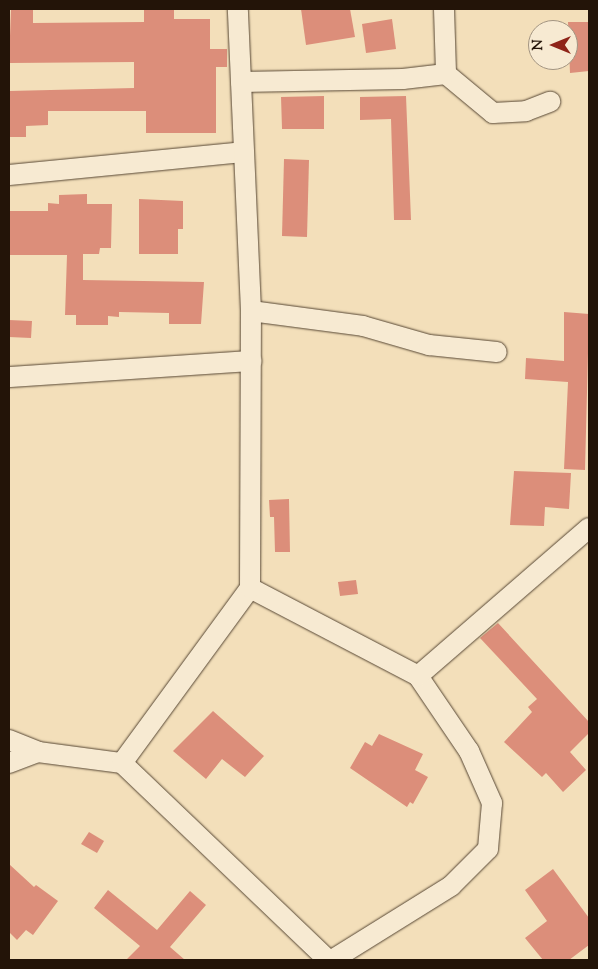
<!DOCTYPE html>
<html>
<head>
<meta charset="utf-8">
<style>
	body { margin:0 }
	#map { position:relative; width:598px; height:969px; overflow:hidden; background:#f3dfba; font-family:"Sorts Mill Goudy",serif }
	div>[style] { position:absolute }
	.building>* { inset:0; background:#dc8e7a }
	.roads { filter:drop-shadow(0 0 1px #574734) drop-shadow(0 0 1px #574734) }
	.street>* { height:20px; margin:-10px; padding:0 10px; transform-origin:10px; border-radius:10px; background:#f7ead2 }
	span { translate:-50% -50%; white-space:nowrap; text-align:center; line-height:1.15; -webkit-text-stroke:4px #f7ead2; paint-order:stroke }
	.frame { position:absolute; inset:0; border:10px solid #231408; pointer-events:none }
	.north { position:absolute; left:528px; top:20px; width:50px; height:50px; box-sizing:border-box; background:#f7ead2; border:1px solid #a29481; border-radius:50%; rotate:270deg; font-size:14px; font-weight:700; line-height:20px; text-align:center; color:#231408 }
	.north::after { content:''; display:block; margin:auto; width:18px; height:22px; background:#8f2418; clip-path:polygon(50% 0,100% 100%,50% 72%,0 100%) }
</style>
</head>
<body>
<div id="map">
	<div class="building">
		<div style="clip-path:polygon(11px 9px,33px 9px,33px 23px,144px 22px,144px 9px,174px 9px,174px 19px,210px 19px,210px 49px,227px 49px,227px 67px,216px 67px,216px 133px,146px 133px,146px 111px,48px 111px,48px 125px,26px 126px,26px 137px,9px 137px,9px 91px,134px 88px,134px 62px,9px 63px)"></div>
		<div style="clip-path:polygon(301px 9px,350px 9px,355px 37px,306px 45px)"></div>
		<div style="clip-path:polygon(392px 19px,396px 49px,366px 53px,362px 24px)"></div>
		<div style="clip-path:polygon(568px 22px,589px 22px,589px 71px,570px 73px)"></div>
		<div style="clip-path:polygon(324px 96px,324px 129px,282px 129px,281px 97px)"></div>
		<div style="clip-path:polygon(406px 96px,411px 220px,394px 220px,391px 119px,360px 120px,360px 97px)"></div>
		<div style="clip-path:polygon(284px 159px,309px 160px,307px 237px,282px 236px)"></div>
		<div style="clip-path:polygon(87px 194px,87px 204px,112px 204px,111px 248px,100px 248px,99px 254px,83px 254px,83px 280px,204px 282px,201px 324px,169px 324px,169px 313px,119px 312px,119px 317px,108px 316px,108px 325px,76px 325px,76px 315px,65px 315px,67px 255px,9px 255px,9px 211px,48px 211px,48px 203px,59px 204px,59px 195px)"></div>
		<div style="clip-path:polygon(139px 199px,183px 201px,183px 229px,178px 229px,178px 254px,139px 254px)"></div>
		<div style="clip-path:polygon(564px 312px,589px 314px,585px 470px,564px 469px,568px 382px,525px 379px,526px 358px,564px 361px)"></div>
		<div style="clip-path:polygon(9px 320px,32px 321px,31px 338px,9px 337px)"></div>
		<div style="clip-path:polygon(514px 471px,571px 473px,569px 509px,545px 507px,544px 526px,510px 525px)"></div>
		<div style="clip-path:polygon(289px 499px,290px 552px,275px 552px,274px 517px,270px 517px,269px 500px)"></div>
		<div style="clip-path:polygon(356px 580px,358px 594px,340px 596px,338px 582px)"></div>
		<div style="clip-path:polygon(498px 623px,589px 722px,589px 733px,570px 752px,586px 770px,563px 792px,546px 773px,542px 777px,504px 742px,532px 712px,528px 707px,537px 699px,480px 638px)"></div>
		<div style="clip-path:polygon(213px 711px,264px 756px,245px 777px,222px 759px,206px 779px,173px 751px)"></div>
		<div style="clip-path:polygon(379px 734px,423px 754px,415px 770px,428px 777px,413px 804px,410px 802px,407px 807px,350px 768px,365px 742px,372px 746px)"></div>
		<div style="clip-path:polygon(89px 832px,104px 841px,97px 853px,81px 844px)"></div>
		<div style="clip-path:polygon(9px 864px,34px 887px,36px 885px,58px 901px,33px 935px,26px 930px,17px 940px,9px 932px)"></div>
		<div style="clip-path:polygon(553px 869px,589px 918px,589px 945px,569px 960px,543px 960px,525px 938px,547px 921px,525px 890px)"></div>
		<div style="clip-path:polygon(108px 890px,157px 930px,190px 891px,206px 905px,170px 947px,185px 960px,126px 960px,140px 946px,94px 908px)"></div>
	</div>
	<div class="roads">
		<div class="street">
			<div style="left:444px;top:9px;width:65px;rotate:88.2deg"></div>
			<div style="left:446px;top:74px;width:61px;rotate:39.7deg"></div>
			<div style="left:493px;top:113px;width:33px;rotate:-3deg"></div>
			<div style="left:526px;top:111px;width:26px;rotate:-21deg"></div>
			<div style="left:241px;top:82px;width:162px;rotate:-1.1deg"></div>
			<div style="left:403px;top:79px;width:43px;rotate:-6.6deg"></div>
			<div style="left:9px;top:175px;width:235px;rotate:-5.6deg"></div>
			<div style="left:251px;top:311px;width:113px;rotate:7.6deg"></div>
			<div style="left:363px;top:326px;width:69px;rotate:16.1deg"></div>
			<div style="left:429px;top:345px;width:68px;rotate:5.9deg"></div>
			<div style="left:9px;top:377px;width:243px;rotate:-3.8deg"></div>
			<div style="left:250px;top:588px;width:190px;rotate:27.6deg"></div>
			<div style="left:418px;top:676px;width:91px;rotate:55.8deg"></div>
			<div style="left:469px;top:751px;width:57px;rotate:66.1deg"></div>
			<div style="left:492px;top:803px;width:46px;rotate:95deg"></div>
			<div style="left:488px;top:849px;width:52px;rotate:135deg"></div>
			<div style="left:451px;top:886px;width:140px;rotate:148.1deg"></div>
			<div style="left:418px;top:676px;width:226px;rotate:-40.9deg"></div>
			<div style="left:9px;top:740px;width:31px;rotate:22deg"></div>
			<div style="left:38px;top:752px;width:85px;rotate:7.5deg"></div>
			<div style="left:122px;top:763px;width:285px;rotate:43.7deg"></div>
			<div style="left:9px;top:763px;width:31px;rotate:-21deg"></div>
			<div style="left:122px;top:763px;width:217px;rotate:-53.8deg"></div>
			<div style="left:250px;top:588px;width:277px;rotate:-89.8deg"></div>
			<div style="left:251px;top:311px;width:302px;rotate:-92.5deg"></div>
		</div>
	</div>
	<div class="frame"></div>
	<div class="north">N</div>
</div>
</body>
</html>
